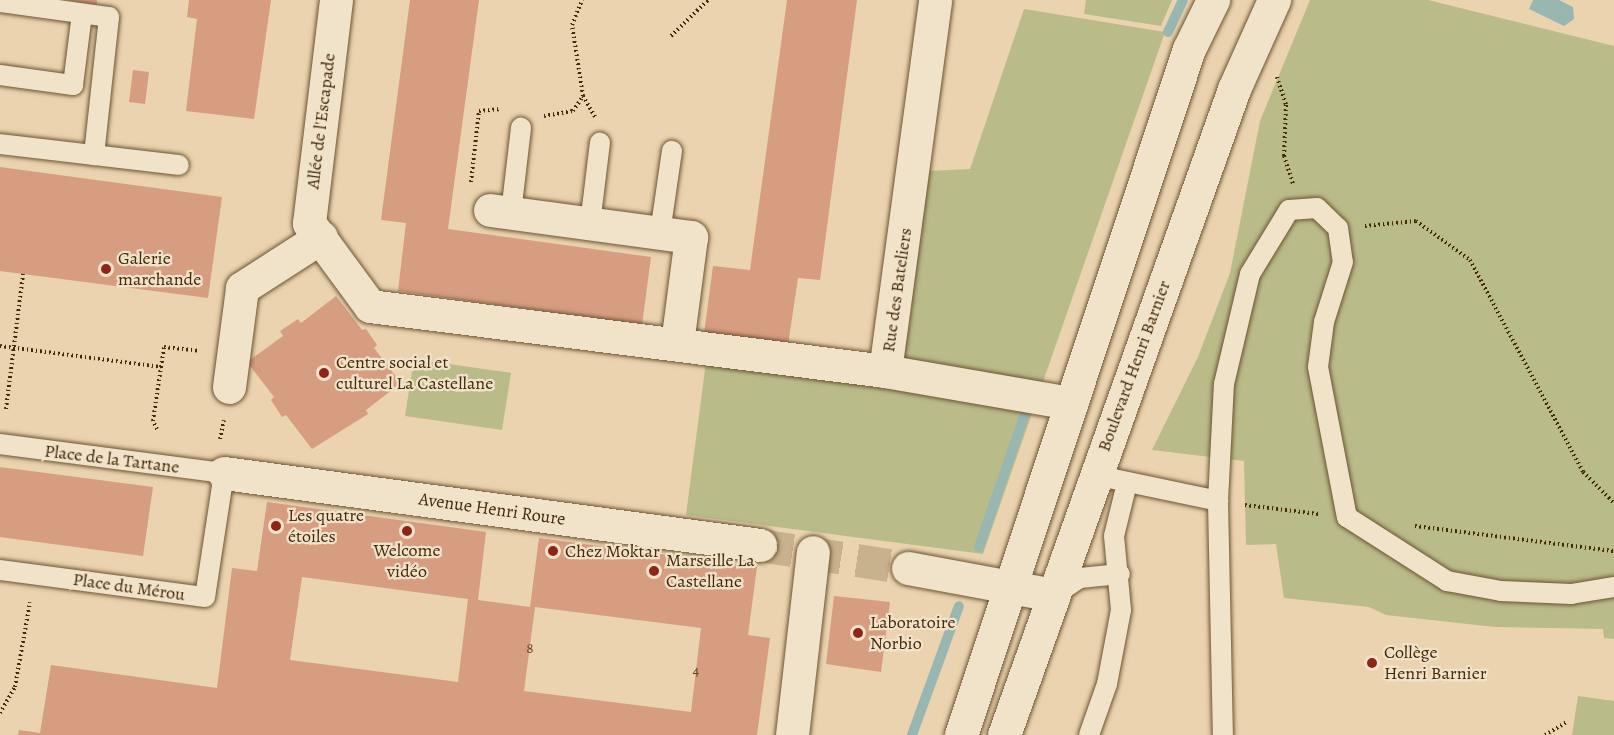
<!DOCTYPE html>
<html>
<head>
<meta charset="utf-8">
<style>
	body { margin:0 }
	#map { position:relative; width:1614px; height:735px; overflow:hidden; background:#ead3ae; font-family:Alegreya,serif }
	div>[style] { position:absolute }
	.green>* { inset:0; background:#b9bc89 }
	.water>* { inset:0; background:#98b7b0 }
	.stream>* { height:10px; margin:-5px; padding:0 5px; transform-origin:5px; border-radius:5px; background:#98b7b0 }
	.building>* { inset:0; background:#d79d81 }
	.street-tunnel>* { height:33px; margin-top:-16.5px; transform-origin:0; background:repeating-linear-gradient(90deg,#c8b18d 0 33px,transparent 0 49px) }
	.path>* { height:4px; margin-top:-2px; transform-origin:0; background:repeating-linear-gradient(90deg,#422908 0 1.5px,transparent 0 4.5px) }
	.roads { filter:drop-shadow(0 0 2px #6c5432) drop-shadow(0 0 2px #6c5432) }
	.lane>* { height:20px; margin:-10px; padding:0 10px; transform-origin:10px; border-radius:10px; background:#f1e2ca }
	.street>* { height:33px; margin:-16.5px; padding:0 16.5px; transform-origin:16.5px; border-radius:16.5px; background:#f1e2ca }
	.secondary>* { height:33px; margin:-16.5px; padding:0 16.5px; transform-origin:16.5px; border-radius:16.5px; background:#f1e2ca }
	.dots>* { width:16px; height:16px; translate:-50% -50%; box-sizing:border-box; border:3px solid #f1e2ca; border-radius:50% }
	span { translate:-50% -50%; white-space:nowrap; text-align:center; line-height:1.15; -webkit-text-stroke:4.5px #f1e2ca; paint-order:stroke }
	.number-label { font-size:15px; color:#674626 }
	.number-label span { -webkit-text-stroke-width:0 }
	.street-label { font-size:18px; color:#422908 }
	.poi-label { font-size:18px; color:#422908 }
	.left { translate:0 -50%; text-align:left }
</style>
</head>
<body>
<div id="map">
	<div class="green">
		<div style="clip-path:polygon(1086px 0,1172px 0,1161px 26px,1084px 14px)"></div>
		<div style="clip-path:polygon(1310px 0,1428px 0,1614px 46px,1614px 639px,1604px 638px,1603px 629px,1495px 627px,1386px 615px,1369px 607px,1284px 598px,1276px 544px,1246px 545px,1244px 461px,1152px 450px,1198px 357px,1230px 273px,1260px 121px)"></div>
		<div style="clip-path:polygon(1024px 9px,1165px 32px,983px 554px,686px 515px,706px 362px,897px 386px,928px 171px,970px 169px)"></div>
		<div style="clip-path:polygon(414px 359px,511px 373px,502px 430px,405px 416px)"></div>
		<div style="clip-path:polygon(1578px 696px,1614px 701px,1614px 735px,1572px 735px)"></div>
	</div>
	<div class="water">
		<div style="clip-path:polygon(1533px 0,1559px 0,1573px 7px,1574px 19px,1564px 26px,1529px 9px)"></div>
	</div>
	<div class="stream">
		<div style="left:1168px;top:32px;width:35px;rotate:-65deg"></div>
		<div style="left:979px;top:547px;width:139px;rotate:-71deg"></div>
		<div style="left:912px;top:735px;width:137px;rotate:-70deg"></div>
	</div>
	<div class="building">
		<div style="clip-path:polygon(68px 0,97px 0,97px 5px)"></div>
		<div style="clip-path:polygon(189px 0,271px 0,254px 119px,186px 111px,197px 19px,187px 17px)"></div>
		<div style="clip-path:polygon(410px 0,479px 0,448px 229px,651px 257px,642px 325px,398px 291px,406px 223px,381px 220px)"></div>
		<div style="clip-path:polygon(787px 0,857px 0,820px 280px,798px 278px,788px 345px,704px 334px,713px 266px,750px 270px)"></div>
		<div style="clip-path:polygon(133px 70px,149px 72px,145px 104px,129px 102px)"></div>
		<div style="clip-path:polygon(0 167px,222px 197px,208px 298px,0 271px)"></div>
		<div style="clip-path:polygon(336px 296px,362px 330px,366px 329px,377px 345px,374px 348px,401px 383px,366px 410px,368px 414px,312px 449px,286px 415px,282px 417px,271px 400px,274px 397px,247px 362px,283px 336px,280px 331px,298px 319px,301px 323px)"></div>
		<div style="clip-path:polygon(0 467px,153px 487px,143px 556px,0 537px)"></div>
		<div style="clip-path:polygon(evenodd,267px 502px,486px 532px,478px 600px,530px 607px,539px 538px,757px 567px,748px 635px,770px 638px,757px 735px,18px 735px,19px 730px,40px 733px,51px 665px,217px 688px,232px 568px,257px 571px,267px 502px,302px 577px,468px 599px,458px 682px,290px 660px,302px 577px,267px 502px,535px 607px,701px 628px,691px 712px,524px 691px,535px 607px)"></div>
		<div style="clip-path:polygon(834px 596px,890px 602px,881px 672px,826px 664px)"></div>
	</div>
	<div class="street-tunnel">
		<div style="left:760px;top:545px;width:150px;rotate:8.8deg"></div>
	</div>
	<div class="path">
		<div style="left:671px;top:36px;width:52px;rotate:-44.2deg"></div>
		<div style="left:1277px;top:77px;width:29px;rotate:72deg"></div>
		<div style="left:1286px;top:105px;width:51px;rotate:92.2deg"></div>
		<div style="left:1284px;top:156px;width:29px;rotate:72deg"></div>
		<div style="left:583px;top:96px;width:24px;rotate:60deg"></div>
		<div style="left:544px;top:116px;width:29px;rotate:-10deg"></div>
		<div style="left:573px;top:111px;width:18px;rotate:-56deg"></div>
		<div style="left:583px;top:96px;width:72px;rotate:-98.8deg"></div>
		<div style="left:572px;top:25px;width:27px;rotate:-68deg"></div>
		<div style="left:471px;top:182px;width:71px;rotate:-83.6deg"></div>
		<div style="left:479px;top:111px;width:22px;rotate:-5deg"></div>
		<div style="left:1365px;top:226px;width:51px;rotate:-5.6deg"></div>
		<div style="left:1416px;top:221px;width:67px;rotate:35.8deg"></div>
		<div style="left:1470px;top:260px;width:240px;rotate:61.9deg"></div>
		<div style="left:1583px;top:472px;width:44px;rotate:45deg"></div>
		<div style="left:0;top:346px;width:162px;rotate:7.4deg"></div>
		<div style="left:161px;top:367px;width:20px;rotate:-81deg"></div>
		<div style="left:164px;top:347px;width:36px;rotate:6deg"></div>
		<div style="left:6px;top:409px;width:136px;rotate:-82.8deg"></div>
		<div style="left:157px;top:429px;width:9px;rotate:-117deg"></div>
		<div style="left:153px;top:421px;width:55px;rotate:-81.6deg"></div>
		<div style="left:220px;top:439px;width:19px;rotate:-78deg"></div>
		<div style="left:1245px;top:505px;width:74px;rotate:7deg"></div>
		<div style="left:1415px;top:526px;width:201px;rotate:7.2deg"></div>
		<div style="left:0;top:713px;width:30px;rotate:-60deg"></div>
		<div style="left:15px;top:687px;width:86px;rotate:-80deg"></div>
		<div style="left:1545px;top:735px;width:26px;rotate:-31deg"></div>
	</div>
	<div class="roads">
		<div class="lane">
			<div style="left:0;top:2px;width:110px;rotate:7.8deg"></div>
			<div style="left:109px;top:17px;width:139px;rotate:96.2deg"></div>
			<div style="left:0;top:75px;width:74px;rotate:7.8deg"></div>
			<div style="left:73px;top:85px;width:72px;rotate:-82.8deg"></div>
			<div style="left:0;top:144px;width:180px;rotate:6.7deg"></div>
			<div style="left:511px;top:213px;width:86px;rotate:-83.3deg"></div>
			<div style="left:590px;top:224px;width:82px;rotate:-83deg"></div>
			<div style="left:660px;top:233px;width:83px;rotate:-81.7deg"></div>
			<div style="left:0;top:444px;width:226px;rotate:7.4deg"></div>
			<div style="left:224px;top:473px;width:125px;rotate:98.7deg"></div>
			<div style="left:205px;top:597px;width:207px;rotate:-172.5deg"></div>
			<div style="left:1095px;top:475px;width:126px;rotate:11.9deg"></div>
			<div style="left:1218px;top:501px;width:117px;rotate:-87.1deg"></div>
			<div style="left:1224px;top:384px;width:113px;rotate:-76.7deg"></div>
			<div style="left:1250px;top:274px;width:75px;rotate:-58.6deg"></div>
			<div style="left:1289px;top:210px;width:28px;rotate:-4deg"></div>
			<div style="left:1317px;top:208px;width:29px;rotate:44deg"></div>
			<div style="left:1338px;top:228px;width:34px;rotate:82deg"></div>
			<div style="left:1343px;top:262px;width:63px;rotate:107.6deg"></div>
			<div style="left:1324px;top:322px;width:45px;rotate:97.6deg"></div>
			<div style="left:1318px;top:367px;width:153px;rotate:79.1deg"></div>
			<div style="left:1347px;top:517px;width:119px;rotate:32.6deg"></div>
			<div style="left:1447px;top:581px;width:55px;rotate:10.5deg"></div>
			<div style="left:1501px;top:591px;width:70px;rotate:2.5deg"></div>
			<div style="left:1571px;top:594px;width:44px;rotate:-9.2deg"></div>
			<div style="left:1218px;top:501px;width:234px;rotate:88.8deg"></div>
			<div style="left:1056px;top:594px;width:29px;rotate:-34deg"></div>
			<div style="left:1080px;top:578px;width:40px;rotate:-5.7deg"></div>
			<div style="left:1089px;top:735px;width:54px;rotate:-70.6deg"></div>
			<div style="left:1107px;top:684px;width:75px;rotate:-79.3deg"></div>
			<div style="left:1121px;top:610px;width:74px;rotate:-95.4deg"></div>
			<div style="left:1114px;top:536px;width:55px;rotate:-76.2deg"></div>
		</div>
		<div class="street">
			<div style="left:336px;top:0;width:225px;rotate:96.9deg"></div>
			<div style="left:309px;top:223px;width:103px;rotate:53.7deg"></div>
			<div style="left:370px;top:306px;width:519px;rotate:7.19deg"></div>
			<div style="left:885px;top:371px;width:374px;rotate:-82.3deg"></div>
			<div style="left:490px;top:210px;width:203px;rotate:7.7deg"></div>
			<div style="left:691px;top:237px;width:108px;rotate:97.5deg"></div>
			<div style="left:885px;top:371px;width:189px;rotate:9.8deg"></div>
			<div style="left:229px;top:387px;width:100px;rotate:-82.5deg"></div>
			<div style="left:242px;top:288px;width:94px;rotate:-32.8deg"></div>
			<div style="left:224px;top:473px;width:541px;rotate:7.65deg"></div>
			<div style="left:908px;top:568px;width:148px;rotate:10.5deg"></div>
			<div style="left:792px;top:735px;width:184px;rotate:-83.5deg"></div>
		</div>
		<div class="secondary">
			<div style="left:961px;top:735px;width:723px;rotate:-71.62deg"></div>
			<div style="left:1189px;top:49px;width:55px;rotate:-63.9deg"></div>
			<div style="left:1004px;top:735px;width:686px;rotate:-70.4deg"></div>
			<div style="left:1234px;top:89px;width:98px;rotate:-65.8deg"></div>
		</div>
	</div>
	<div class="dots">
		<div style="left:106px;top:269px;background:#8f2418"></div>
		<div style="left:324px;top:373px;background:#8f2418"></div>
		<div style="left:276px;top:526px;background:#8f2418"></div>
		<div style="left:407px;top:531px;background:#8f2418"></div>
		<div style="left:553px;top:551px;background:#8f2418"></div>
		<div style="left:654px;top:571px;background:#8f2418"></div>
		<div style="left:858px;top:633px;background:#8f2418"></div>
		<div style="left:1372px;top:663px;background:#8f2418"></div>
	</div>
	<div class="number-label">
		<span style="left:530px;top:649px">8</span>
		<span style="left:696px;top:671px">4</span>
	</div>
	<div class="street-label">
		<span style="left:321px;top:121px;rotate:-83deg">Allée de l'Escapade</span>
		<span style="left:897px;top:290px;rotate:-82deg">Rue des Bateliers</span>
		<span style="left:1134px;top:366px;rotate:-70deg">Boulevard Henri Barnier</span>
		<span style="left:112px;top:459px;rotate:7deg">Place de la Tartane</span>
		<span style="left:492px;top:509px;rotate:8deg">Avenue Henri Roure</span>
		<span style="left:129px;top:587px;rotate:8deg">Place du Mérou</span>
	</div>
	<div class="poi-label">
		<span class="left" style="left:118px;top:269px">Galerie<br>marchande</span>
		<span class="left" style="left:336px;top:373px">Centre social et<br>culturel La Castellane</span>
		<span class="left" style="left:288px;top:526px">Les quatre<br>étoiles</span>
		<span style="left:407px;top:561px">Welcome<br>vidéo</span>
		<span class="left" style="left:565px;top:551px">Chez Moktar</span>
		<span class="left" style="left:666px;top:571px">Marseille La<br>Castellane</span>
		<span class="left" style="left:870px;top:633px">Laboratoire<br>Norbio</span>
		<span class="left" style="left:1384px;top:663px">Collège<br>Henri Barnier</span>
	</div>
</div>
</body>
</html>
